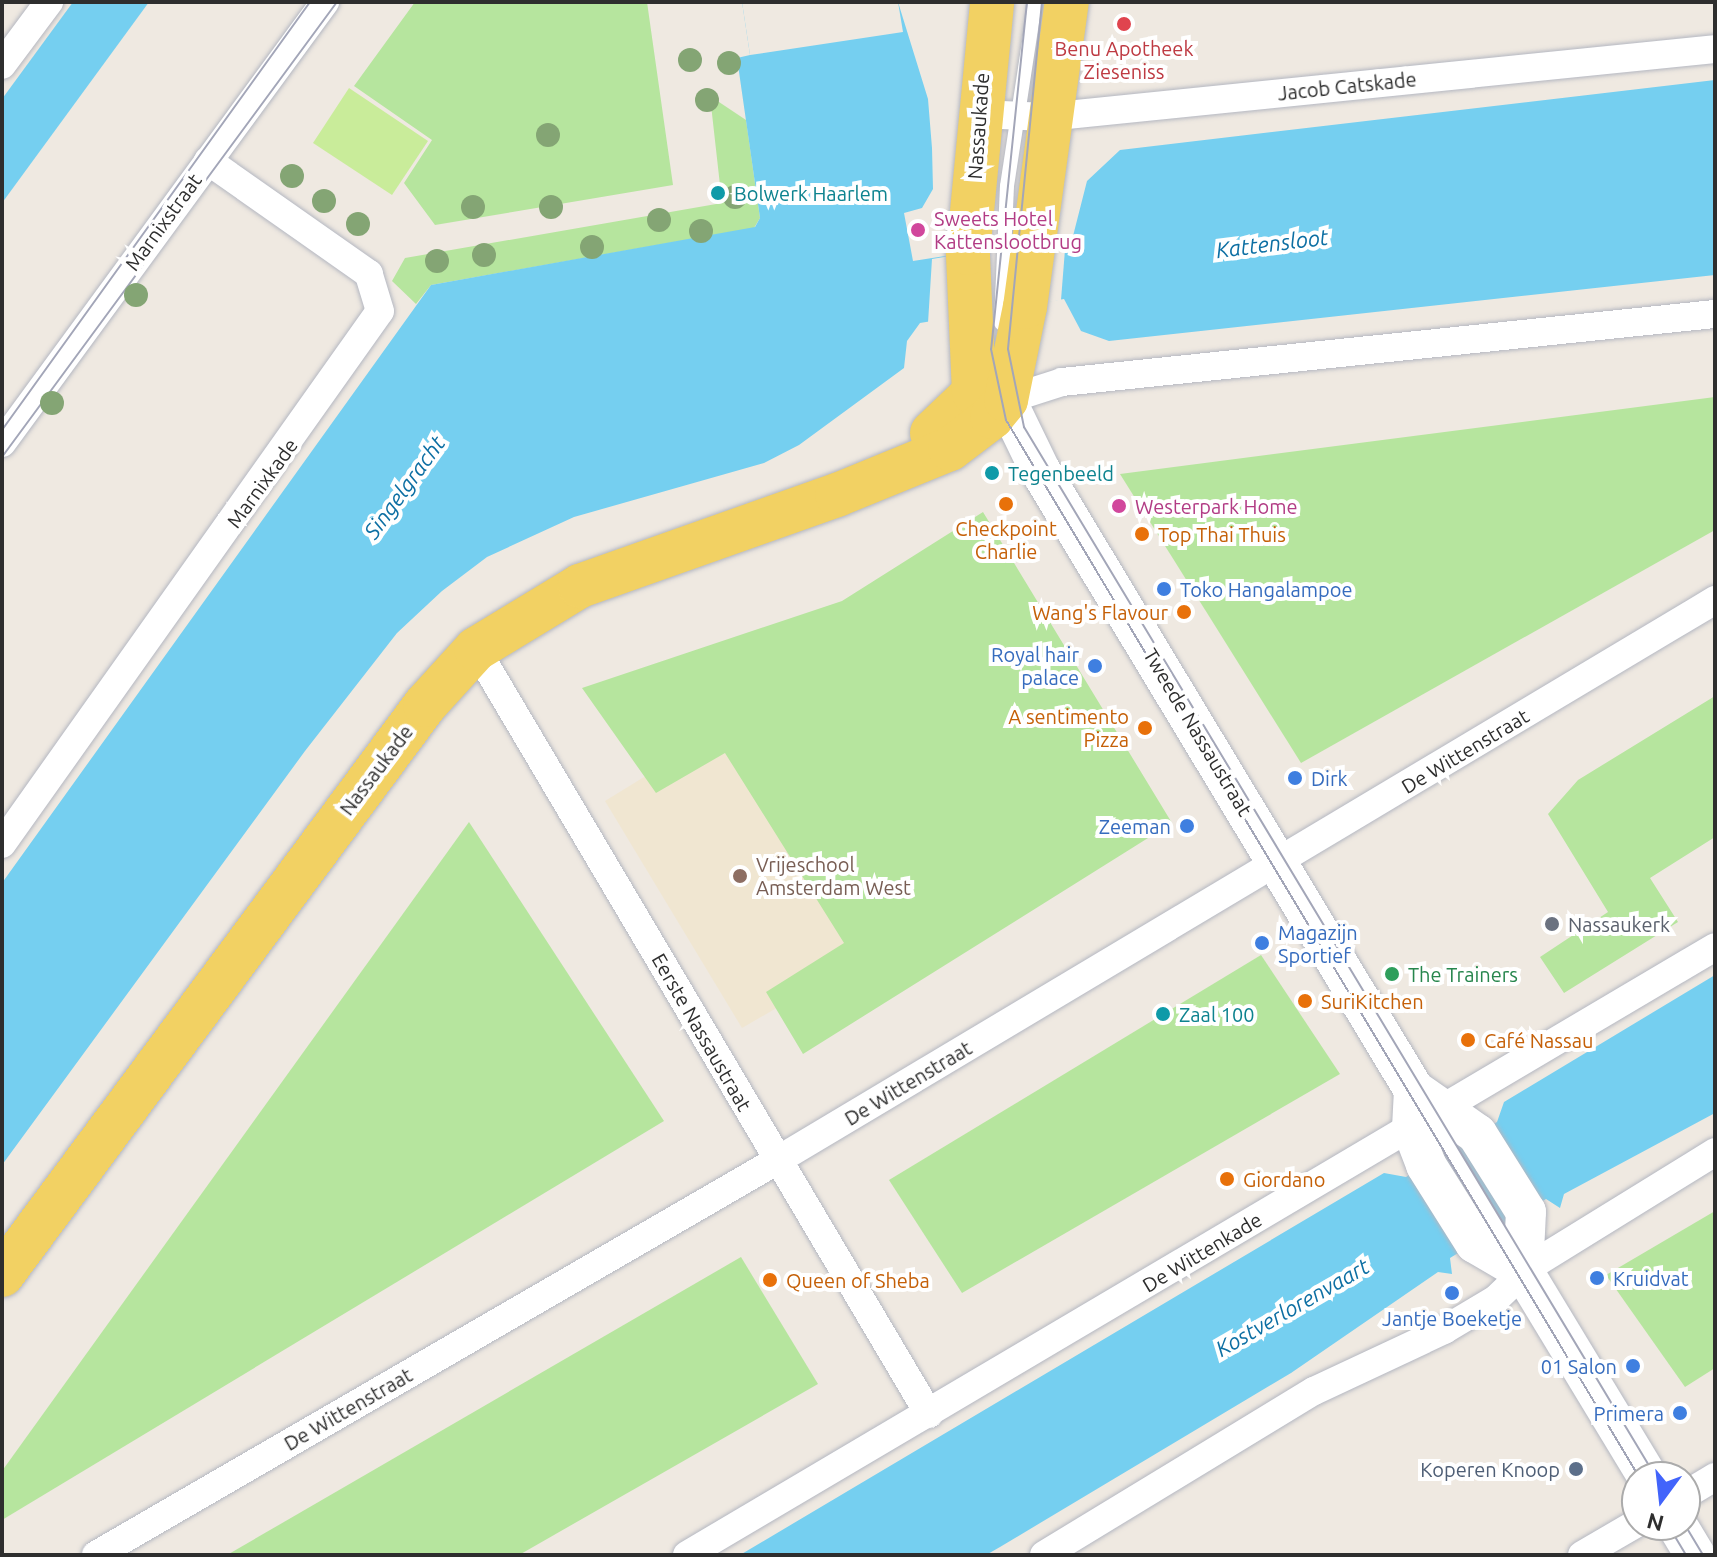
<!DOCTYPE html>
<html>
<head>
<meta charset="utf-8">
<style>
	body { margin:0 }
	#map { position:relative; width:1717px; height:1557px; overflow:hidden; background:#efe9e1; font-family:Ubuntu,sans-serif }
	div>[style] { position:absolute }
	.education>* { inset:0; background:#f0e6d1 }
	.green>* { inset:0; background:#b6e59e }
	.pitch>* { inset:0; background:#c9ec9a }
	.water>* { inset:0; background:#75cff0 }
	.pier>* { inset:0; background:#efe9e1 }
	.roads { filter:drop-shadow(0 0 2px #b4b7c1) drop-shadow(0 0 2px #b4b7c1) }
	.lane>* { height:14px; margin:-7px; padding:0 7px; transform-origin:7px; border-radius:7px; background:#fff }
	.street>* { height:28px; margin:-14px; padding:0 14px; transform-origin:14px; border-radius:14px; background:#fff }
	.secondary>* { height:40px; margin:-20px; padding:0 20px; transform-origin:20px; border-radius:20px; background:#fff }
	.primary>* { height:44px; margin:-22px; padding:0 22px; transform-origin:22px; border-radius:22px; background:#f2d163 }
	.tram>* { height:2px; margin:-1px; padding:0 1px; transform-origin:1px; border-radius:1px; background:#a3a6b8 }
	.trees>* { width:24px; height:24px; margin:-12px; border-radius:50%; background:#84a574 }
	.dots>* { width:22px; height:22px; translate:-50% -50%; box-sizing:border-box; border:4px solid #fff; border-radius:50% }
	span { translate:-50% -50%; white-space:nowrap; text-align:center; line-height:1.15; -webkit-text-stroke:8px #fff; paint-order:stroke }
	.health-label { font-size:20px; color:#be3a42 }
	.street-label { font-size:20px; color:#2e2e2e }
	.culture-label { font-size:20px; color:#0d838f }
	.left { translate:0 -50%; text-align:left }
	.hotel-label { font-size:20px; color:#b23c85 }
	.food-label { font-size:20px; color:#c56008 }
	.right { translate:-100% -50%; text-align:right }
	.shop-label { font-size:20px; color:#366cbe }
	.education-label { font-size:20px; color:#785e54 }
	.worship-label { font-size:20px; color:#5b616d }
	.leisure-label { font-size:20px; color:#27864d }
	.service-label { font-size:20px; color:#4e5e75 }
	.water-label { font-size:22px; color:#0d6fa3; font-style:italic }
	.frame { position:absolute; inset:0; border:4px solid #2e2e2e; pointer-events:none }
	.north { position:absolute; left:1621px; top:1461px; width:80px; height:80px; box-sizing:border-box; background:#fff; border:2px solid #ababab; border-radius:50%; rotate:195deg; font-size:22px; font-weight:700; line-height:32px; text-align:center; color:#2e2e2e }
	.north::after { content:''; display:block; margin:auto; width:28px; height:36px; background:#4264fb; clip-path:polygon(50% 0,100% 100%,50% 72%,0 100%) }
</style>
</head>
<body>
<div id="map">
	<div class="education">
		<div style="clip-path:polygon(737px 720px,873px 952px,742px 1028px,605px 801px)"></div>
	</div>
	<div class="green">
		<div style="clip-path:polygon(415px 2px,647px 2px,673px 185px,435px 225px,404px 183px,432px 140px,354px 86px)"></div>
		<div style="clip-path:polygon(710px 96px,746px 120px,760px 218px,754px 228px,431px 285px,416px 304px,392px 281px,405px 258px,722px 203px)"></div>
		<div style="clip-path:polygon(1715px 397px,1715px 530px,1301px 763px,1120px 474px)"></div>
		<div style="clip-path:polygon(983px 512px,1172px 823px,803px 1054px,766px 992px,844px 943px,725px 753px,656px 793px,582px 688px,842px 601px)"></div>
		<div style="clip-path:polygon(1715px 696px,1715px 837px,1650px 878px,1678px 922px,1564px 993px,1540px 957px,1608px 912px,1548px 814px,1578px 780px)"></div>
		<div style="clip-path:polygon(469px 822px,664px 1121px,2px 1520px,2px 1471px)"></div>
		<div style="clip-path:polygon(1261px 955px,1340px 1074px,962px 1293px,889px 1180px)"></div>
		<div style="clip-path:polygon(1715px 1211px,1715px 1368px,1685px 1387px,1606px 1275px)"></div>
		<div style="clip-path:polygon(741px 1257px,818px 1384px,519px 1555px,227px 1555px)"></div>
	</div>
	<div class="pitch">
		<div style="clip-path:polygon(349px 88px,428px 141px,392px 195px,313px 143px)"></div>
	</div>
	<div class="water">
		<div style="clip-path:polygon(73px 2px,149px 2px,2px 203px,2px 99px)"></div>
		<div style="clip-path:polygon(742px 2px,898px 2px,928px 99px,932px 148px,933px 189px,922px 208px,904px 213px,913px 261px,1073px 236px,1087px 181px,1120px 150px,1715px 80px,1715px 275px,1109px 341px,1081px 331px,1064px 299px,920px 323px,907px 341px,904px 368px,799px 445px,764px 463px,574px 517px,487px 557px,442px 591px,397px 633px,305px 751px,2px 1165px,2px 883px,431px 285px,755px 227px,760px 218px,737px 58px,750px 55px)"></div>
		<div style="clip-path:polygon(1715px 975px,1715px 1113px,1564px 1194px,1560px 1208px,1546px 1199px,1450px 1258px,1452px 1274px,1438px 1272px,1291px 1373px,1000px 1547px,986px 1555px,740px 1555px,1384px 1173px,1406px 1177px,1497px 1122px,1504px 1102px)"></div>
	</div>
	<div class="pier">
		<div style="clip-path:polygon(742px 2px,898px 2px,903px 32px,750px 55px)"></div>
		<div style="clip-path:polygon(1066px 237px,1061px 300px,928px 323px,932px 259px)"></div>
	</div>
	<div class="roads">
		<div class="lane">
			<div style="left:1001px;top:323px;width:137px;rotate:-87.5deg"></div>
			<div style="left:1007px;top:186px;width:186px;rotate:-81.3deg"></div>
			<div style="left:1431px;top:1117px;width:155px;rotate:59deg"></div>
		</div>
		<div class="street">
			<div style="left:2px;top:65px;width:79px;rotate:-53.3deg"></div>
			<div style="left:979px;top:114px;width:68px;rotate:2.5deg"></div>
			<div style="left:1047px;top:117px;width:671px;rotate:-5.81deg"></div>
			<div style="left:1006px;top:400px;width:59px;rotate:-17.8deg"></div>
			<div style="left:1062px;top:382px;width:657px;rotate:-5.95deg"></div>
			<div style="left:2px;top:443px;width:547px;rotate:-53.78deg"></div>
			<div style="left:476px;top:649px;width:889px;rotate:59.37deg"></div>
			<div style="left:2px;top:844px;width:653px;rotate:-54.66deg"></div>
			<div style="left:380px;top:311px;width:39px;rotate:-107deg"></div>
			<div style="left:369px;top:274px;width:197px;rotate:-144.9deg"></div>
			<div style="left:1685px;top:1495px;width:35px;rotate:-31deg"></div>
			<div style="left:96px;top:1555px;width:788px;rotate:-30.08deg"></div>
			<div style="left:778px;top:1160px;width:1092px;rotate:-30.86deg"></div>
			<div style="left:687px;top:1555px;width:1194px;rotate:-30.6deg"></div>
			<div style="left:1044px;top:1555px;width:316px;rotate:-31.3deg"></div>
			<div style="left:1314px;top:1391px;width:144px;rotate:-25.1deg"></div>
			<div style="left:1444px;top:1330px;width:61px;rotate:-30.8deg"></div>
			<div style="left:1496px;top:1299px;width:46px;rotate:-44.1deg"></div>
			<div style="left:1529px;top:1267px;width:219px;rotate:-31.7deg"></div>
			<div style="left:1582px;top:1555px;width:64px;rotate:-30.2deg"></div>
		</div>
		<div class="secondary">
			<div style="left:978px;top:394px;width:29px;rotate:12deg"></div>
			<div style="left:1006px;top:400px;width:78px;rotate:64.1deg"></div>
			<div style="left:1040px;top:470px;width:724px;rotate:58.9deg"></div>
			<div style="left:1414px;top:1090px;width:77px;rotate:34.9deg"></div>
			<div style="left:1477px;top:1134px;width:92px;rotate:57.9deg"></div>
			<div style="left:1526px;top:1212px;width:59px;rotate:92.9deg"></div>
			<div style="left:1523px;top:1271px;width:241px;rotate:58.8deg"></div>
			<div style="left:1414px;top:1090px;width:38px;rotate:93deg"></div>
			<div style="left:1412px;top:1128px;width:40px;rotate:69deg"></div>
			<div style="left:1426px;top:1165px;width:92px;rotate:57.9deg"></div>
			<div style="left:1475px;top:1243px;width:56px;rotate:30.3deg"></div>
			<div style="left:1677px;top:1525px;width:35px;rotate:59deg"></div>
		</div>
		<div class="primary">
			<div style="left:932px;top:433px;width:58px;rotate:-43.6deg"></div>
			<div style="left:974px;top:393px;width:140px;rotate:-92.5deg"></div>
			<div style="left:968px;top:253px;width:252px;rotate:-84.5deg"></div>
			<div style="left:2px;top:1275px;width:710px;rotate:-53.42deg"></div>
			<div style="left:425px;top:705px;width:76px;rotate:-47.7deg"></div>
			<div style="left:476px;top:649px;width:122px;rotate:-31.2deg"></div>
			<div style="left:580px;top:586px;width:273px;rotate:-19.5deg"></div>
			<div style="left:837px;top:495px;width:122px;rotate:-22.2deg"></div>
			<div style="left:950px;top:449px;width:53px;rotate:-37.3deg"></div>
			<div style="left:992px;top:417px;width:22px;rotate:-51deg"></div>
			<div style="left:1006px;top:400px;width:95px;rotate:-78.5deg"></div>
			<div style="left:1025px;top:307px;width:308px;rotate:-82.2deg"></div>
		</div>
	</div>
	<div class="tram">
		<div style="left:1027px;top:2px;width:349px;rotate:95.9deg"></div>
		<div style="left:991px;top:349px;width:73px;rotate:78.1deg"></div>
		<div style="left:1006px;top:420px;width:1232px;rotate:59.08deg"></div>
		<div style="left:1042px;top:2px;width:349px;rotate:95.6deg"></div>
		<div style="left:1008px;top:349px;width:80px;rotate:78.4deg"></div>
		<div style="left:1024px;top:427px;width:1226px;rotate:58.96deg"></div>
		<div style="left:2px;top:430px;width:527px;rotate:-54.26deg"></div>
		<div style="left:2px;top:457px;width:565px;rotate:-53.64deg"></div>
		<div style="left:1668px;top:1525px;width:35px;rotate:59deg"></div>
		<div style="left:1685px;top:1525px;width:35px;rotate:59deg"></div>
	</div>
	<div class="trees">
		<div style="left:690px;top:60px"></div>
		<div style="left:729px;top:63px"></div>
		<div style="left:707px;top:100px"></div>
		<div style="left:548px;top:135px"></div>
		<div style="left:292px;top:176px"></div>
		<div style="left:735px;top:197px"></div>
		<div style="left:324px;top:201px"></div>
		<div style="left:473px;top:207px"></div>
		<div style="left:551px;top:207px"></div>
		<div style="left:659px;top:220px"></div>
		<div style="left:358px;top:224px"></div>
		<div style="left:701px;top:231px"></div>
		<div style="left:592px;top:247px"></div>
		<div style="left:484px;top:255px"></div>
		<div style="left:437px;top:261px"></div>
		<div style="left:136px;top:295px"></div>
		<div style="left:52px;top:403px"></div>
	</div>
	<div class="dots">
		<div style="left:1124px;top:24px;background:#e0444e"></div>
		<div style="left:718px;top:193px;background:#0f9aa8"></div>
		<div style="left:918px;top:230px;background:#d1479c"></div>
		<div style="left:992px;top:473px;background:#0f9aa8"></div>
		<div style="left:1006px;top:504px;background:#e8710a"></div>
		<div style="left:1119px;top:506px;background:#d1479c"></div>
		<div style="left:1142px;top:534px;background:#e8710a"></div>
		<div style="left:1164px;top:589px;background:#3f7fe0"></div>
		<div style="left:1184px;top:612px;background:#e8710a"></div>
		<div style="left:1095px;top:666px;background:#3f7fe0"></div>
		<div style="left:1145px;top:728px;background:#e8710a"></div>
		<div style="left:1295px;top:778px;background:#3f7fe0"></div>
		<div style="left:1187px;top:826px;background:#3f7fe0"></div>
		<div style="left:740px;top:876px;background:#8d6e63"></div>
		<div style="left:1552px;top:924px;background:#6b7280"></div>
		<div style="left:1262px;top:943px;background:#3f7fe0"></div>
		<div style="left:1392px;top:974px;background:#2e9e5b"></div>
		<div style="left:1305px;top:1001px;background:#e8710a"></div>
		<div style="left:1163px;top:1014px;background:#0f9aa8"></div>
		<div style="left:1468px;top:1040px;background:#e8710a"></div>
		<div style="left:1227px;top:1179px;background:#e8710a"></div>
		<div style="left:1597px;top:1278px;background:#3f7fe0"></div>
		<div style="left:770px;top:1280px;background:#e8710a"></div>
		<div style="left:1452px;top:1293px;background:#3f7fe0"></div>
		<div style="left:1633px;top:1366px;background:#3f7fe0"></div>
		<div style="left:1680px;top:1413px;background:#3f7fe0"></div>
		<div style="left:1576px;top:1469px;background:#5c6f8a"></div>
	</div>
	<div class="health-label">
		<span style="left:1124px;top:60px">Benu Apotheek<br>Zieseniss</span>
	</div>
	<div class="street-label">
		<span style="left:1347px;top:86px;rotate:-6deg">Jacob Catskade</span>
		<span style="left:978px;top:126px;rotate:-86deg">Nassaukade</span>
		<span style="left:163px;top:222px;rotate:-54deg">Marnixstraat</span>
		<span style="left:262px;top:483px;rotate:-54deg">Marnixkade</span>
		<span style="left:1198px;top:732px;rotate:59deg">Tweede Nassaustraat</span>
		<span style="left:1465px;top:751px;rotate:-31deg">De Wittenstraat</span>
		<span style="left:376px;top:770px;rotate:-53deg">Nassaukade</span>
		<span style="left:702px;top:1032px;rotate:60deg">Eerste Nassaustraat</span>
		<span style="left:908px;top:1083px;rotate:-31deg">De Wittenstraat</span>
		<span style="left:1202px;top:1252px;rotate:-31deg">De Wittenkade</span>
		<span style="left:348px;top:1409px;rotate:-30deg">De Wittenstraat</span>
	</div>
	<div class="culture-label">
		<span class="left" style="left:734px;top:193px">Bolwerk Haarlem</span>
		<span class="left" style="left:1008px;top:473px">Tegenbeeld</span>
		<span class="left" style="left:1179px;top:1014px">Zaal 100</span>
	</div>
	<div class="hotel-label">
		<span class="left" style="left:934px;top:230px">Sweets Hotel<br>Kattenslootbrug</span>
		<span class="left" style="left:1135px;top:506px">Westerpark Home</span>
	</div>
	<div class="food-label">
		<span style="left:1006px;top:540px">Checkpoint<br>Charlie</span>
		<span class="left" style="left:1158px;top:534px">Top Thai Thuis</span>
		<span class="right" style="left:1168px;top:612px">Wang's Flavour</span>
		<span class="right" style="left:1129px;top:728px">A sentimento<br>Pizza</span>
		<span class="left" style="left:1321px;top:1001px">SuriKitchen</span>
		<span class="left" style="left:1484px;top:1040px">Café Nassau</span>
		<span class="left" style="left:1243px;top:1179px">Giordano</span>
		<span class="left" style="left:786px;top:1280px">Queen of Sheba</span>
	</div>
	<div class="shop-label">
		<span class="left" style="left:1180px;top:589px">Toko Hangalampoe</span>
		<span class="right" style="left:1079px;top:666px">Royal hair<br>palace</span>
		<span class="left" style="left:1311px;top:778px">Dirk</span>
		<span class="right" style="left:1171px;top:826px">Zeeman</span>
		<span class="left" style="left:1278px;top:944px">Magazijn<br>Sportief</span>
		<span class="left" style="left:1613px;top:1278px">Kruidvat</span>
		<span style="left:1452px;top:1318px">Jantje Boeketje</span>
		<span class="right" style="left:1617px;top:1366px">01 Salon</span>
		<span class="right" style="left:1664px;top:1413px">Primera</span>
	</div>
	<div class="education-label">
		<span class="left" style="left:756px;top:876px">Vrijeschool<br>Amsterdam West</span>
	</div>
	<div class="worship-label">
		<span class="left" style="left:1568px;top:924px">Nassaukerk</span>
	</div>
	<div class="leisure-label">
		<span class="left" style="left:1408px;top:974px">The Trainers</span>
	</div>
	<div class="service-label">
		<span class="right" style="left:1560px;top:1469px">Koperen Knoop</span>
	</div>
	<div class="water-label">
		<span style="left:1272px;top:243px;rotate:-7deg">Kattensloot</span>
		<span style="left:404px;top:487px;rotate:-54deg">Singelgracht</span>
		<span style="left:1292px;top:1307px;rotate:-30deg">Kostverlorenvaart</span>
	</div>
	<div class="frame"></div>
	<div class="north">N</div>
</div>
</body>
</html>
